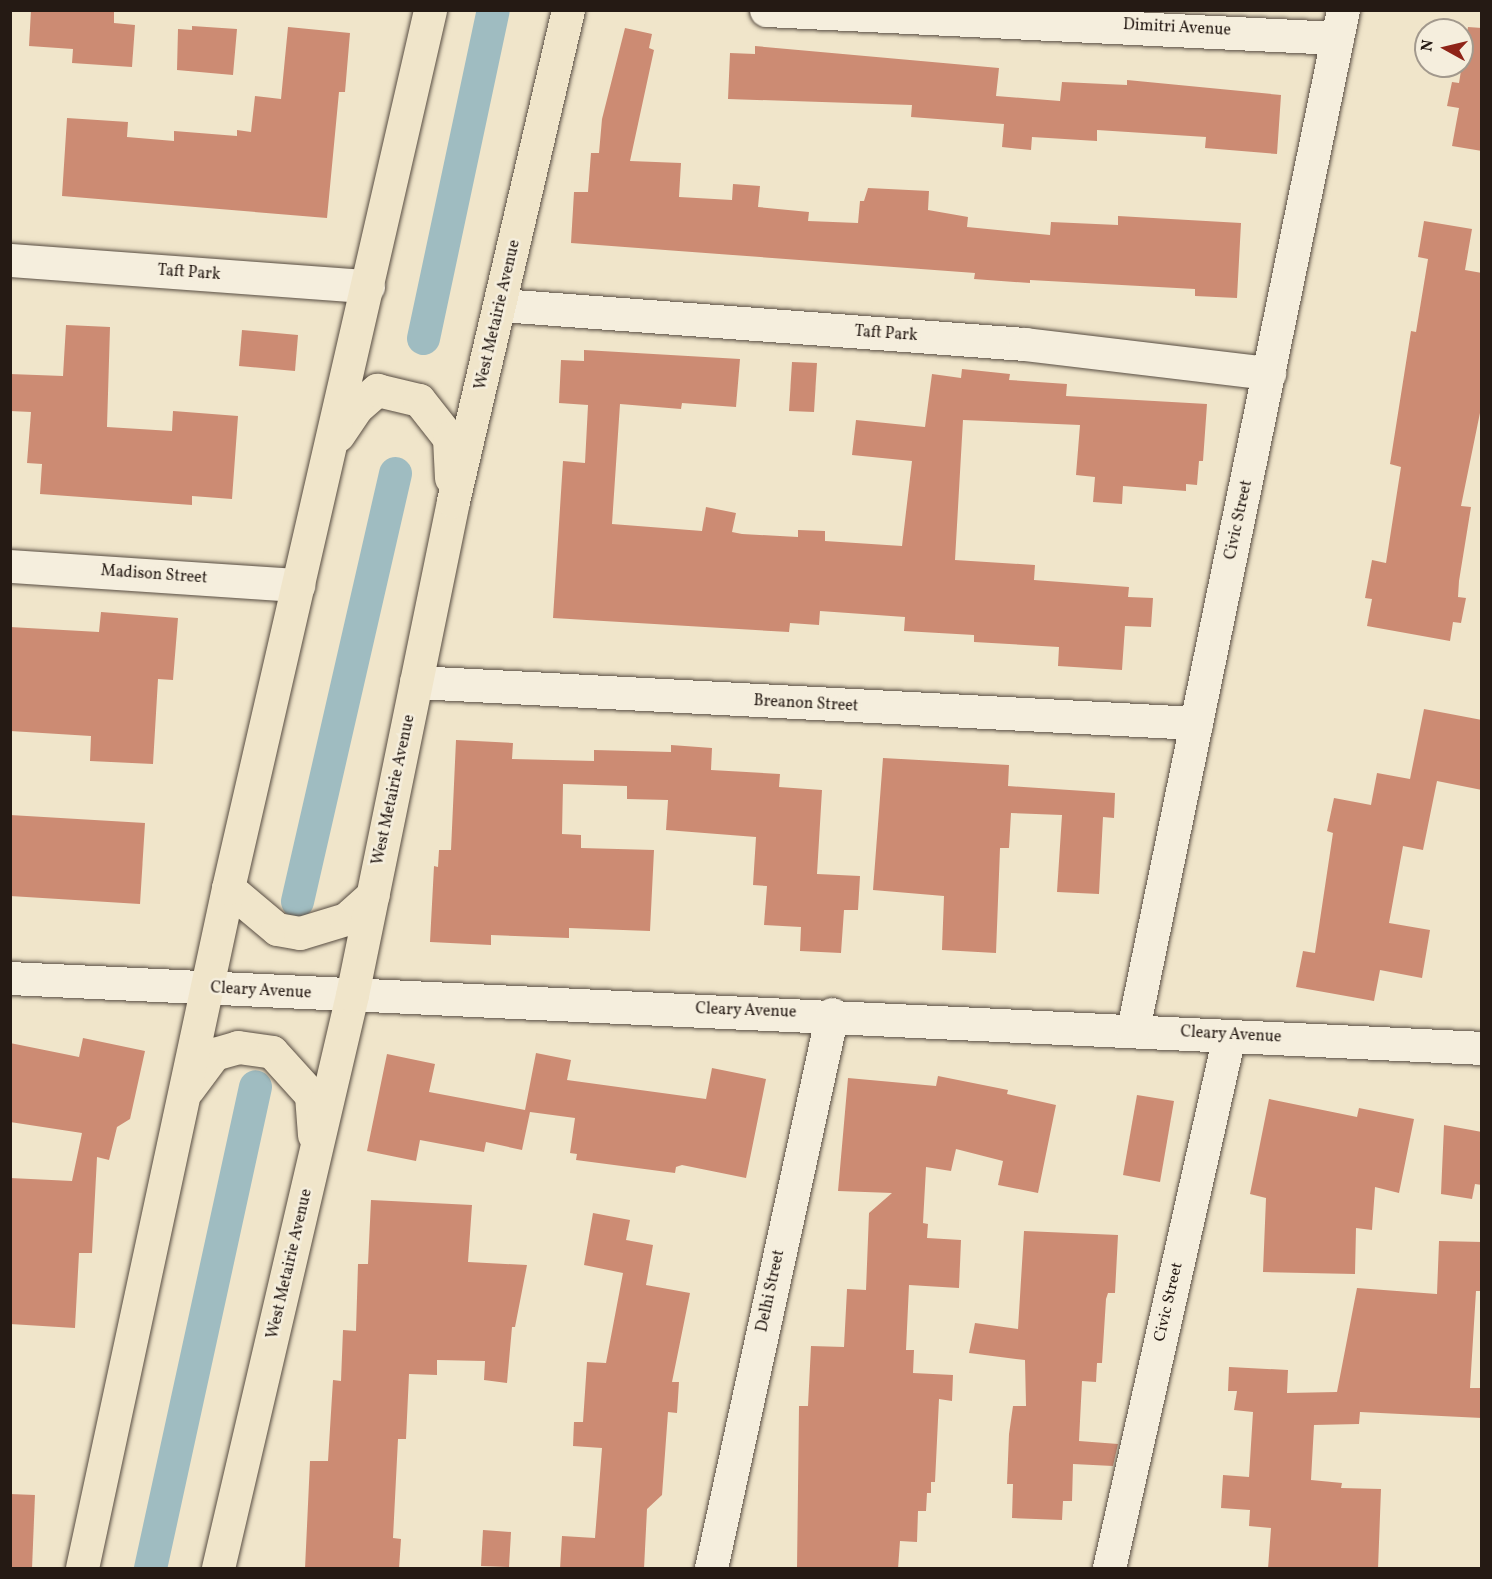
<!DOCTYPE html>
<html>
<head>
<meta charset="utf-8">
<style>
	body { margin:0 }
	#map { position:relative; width:1492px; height:1579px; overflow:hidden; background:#f0e5ca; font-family:Vollkorn,serif }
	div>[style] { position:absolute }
	.canal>* { height:33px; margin:-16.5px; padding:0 16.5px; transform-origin:16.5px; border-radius:16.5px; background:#9fbcc1 }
	.building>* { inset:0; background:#cc8b73 }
	.roads { filter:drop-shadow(0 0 2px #584d42) drop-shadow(0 0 2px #584d42) }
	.minor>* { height:33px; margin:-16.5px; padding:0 16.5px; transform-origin:16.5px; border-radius:16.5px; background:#f5eedd }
	.major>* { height:33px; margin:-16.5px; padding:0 16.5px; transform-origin:16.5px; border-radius:16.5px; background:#f0e5ca }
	span { translate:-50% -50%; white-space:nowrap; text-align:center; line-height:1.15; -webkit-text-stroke:5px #f5eedd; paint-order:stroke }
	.street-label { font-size:16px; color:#251a14 }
	.frame { position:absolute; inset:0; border:12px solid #251a14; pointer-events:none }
	.north { position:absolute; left:1414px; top:18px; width:60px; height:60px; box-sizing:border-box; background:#f5eedd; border:2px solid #a2998d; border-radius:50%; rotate:278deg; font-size:16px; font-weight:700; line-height:24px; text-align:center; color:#251a14 }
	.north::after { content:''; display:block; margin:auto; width:21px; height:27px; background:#8f2418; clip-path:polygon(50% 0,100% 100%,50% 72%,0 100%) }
</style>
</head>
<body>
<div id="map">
	<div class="canal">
		<div style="left:423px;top:338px;width:335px;rotate:-78deg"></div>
		<div style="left:297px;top:901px;width:439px;rotate:-77.1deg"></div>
		<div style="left:150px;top:1568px;width:493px;rotate:-77.7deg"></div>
	</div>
	<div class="building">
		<div style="clip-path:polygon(31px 10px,114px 10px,114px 23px,135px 25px,132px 67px,72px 63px,73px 49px,29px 46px)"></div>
		<div style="clip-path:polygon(192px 26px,237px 29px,233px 75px,177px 70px,178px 29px,192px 30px)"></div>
		<div style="clip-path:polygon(288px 27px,350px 33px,345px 92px,339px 92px,327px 218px,62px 196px,67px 118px,128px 122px,127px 137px,174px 141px,174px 131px,237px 136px,237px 130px,251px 132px,255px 96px,281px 99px)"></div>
		<div style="clip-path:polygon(1468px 27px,1482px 28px,1482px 151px,1452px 146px,1459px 108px,1447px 106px,1452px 82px,1459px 83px)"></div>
		<div style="clip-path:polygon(625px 28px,652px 34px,649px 48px,654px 50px,630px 161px,681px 163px,679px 197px,732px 200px,733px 184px,760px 186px,758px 207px,809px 212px,808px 221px,858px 223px,860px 201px,864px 201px,868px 188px,929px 191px,928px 210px,968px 217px,967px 227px,1050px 235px,1051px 222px,1118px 225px,1118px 216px,1241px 223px,1237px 298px,1195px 296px,1195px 289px,1030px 280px,1030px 283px,974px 279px,975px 273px,571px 243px,574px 192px,588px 192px,591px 153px,599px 153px,602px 119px)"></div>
		<div style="clip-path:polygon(755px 46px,999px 68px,996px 96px,1060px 101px,1062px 82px,1127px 85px,1127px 80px,1281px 95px,1277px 154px,1205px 148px,1206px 137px,1097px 130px,1097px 141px,1032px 137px,1031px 150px,1002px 147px,1004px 124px,911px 117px,912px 105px,728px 99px,730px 53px,755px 54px)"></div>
		<div style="clip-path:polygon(1424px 221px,1472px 229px,1465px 270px,1482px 273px,1482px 403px,1461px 506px,1471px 507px,1459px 581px,1458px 597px,1466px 598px,1461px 623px,1453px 622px,1450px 641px,1367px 626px,1372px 599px,1365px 598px,1372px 560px,1386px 563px,1401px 467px,1390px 464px,1411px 331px,1416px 332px,1428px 259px,1418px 257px)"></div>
		<div style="clip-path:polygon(66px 325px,110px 327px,107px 427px,172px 431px,173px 411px,238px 416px,232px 499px,192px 496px,192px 505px,40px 494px,42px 464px,27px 463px,31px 412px,10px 411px,10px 374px,63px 376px)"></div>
		<div style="clip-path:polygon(242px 330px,298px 335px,295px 371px,239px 366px)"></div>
		<div style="clip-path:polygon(584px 350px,740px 359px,736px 407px,682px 403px,681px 409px,620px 404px,612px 524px,702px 531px,706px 507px,736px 513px,732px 532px,742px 534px,798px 537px,798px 530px,825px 531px,825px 541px,902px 546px,912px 461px,852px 455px,856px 420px,925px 427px,932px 374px,961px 378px,962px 369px,1010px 374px,1009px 380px,1067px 384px,1066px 396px,1207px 404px,1203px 461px,1199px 461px,1197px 485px,1186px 484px,1186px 491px,1123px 486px,1122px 504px,1093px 502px,1095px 477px,1076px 475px,1080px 425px,963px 420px,955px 560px,1035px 565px,1034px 580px,1129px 587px,1128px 597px,1153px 598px,1151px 627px,1125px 626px,1122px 670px,1058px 666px,1059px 647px,974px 642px,974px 635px,904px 631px,905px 617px,820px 611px,819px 625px,790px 623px,789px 632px,553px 618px,563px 461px,585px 463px,588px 405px,559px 403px,561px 360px,584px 361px)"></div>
		<div style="clip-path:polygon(792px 362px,817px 363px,814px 412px,789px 411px)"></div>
		<div style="clip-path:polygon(101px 612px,178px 618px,173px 680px,158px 679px,153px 764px,90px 761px,91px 736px,10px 731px,10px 627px,99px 632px)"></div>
		<div style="clip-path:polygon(1424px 709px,1482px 720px,1482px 790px,1437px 781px,1423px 850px,1403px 846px,1389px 923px,1430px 930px,1422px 978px,1380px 970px,1374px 1001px,1296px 987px,1303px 951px,1315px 953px,1333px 833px,1327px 831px,1334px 798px,1371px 805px,1377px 773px,1410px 779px)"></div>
		<div style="clip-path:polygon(456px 740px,513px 743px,512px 759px,594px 761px,594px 750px,671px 752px,671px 745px,712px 748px,711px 770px,780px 774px,779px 787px,822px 790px,817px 874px,860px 876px,858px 910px,844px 910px,841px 953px,800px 951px,801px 927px,764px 925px,767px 886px,753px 885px,756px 837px,666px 830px,668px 800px,627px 799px,627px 786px,563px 784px,562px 834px,581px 835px,581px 848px,654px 850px,650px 931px,569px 928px,569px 938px,491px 935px,491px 945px,430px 942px,434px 866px,438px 867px,439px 850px,451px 850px)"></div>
		<div style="clip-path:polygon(883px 758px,1009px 765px,1008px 786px,1115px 793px,1114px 818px,1103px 817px,1099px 894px,1057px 892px,1062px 815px,1011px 813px,1009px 848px,1000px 848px,996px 953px,942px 950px,944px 896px,873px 890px)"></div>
		<div style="clip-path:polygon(10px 815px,145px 823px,140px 904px,10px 896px)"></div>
		<div style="clip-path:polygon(83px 1038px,145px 1051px,130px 1119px,117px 1127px,109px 1160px,97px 1157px,92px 1253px,79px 1253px,75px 1328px,10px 1324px,10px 1178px,72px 1181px,82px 1133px,10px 1122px,10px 1043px,79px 1057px)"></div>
		<div style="clip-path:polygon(536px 1053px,571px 1060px,567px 1080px,706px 1099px,712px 1068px,766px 1079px,746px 1178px,682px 1165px,676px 1167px,675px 1173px,576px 1160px,577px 1154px,570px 1153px,575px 1118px,530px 1112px,522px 1150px,486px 1142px,484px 1152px,420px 1140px,416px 1161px,367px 1151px,387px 1054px,435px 1064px,429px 1092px,525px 1110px)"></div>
		<div style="clip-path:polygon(938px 1076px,1008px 1090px,1007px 1094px,1056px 1105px,1038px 1193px,998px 1185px,1003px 1161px,956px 1149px,951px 1171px,926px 1167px,923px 1223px,928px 1224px,927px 1238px,961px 1240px,959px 1288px,909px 1285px,906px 1350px,914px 1350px,913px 1373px,953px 1375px,952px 1401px,939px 1399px,935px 1482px,931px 1482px,931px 1493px,927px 1493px,926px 1511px,918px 1511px,917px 1542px,900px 1541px,898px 1569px,797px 1569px,799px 1406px,808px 1406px,811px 1346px,844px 1347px,847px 1289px,866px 1290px,869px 1213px,892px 1193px,838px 1191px,848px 1078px,936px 1086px)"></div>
		<div style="clip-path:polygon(1137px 1095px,1174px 1101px,1160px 1182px,1123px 1175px)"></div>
		<div style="clip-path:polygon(1269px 1099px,1357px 1117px,1359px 1108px,1414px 1119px,1399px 1193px,1375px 1187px,1372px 1230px,1356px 1228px,1355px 1274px,1263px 1272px,1266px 1198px,1250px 1194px)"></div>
		<div style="clip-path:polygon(1444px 1125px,1482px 1132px,1482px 1185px,1475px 1184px,1472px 1199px,1441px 1194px)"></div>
		<div style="clip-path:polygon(371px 1200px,472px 1205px,468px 1262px,527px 1265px,515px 1327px,512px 1327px,507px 1383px,484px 1380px,485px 1361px,437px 1360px,437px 1375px,409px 1374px,406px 1439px,398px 1439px,393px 1538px,401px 1539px,399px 1569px,305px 1569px,310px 1461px,328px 1461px,333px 1380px,341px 1381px,343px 1330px,356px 1331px,358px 1264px,368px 1264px)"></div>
		<div style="clip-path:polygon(593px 1213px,630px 1220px,626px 1240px,653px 1245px,646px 1285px,690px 1293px,672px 1382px,679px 1382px,677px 1413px,668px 1412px,662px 1495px,647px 1509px,644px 1569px,560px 1569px,562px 1536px,595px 1538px,602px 1448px,573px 1446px,574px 1422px,583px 1422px,587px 1362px,606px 1363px,623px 1273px,584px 1265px)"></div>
		<div style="clip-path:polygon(1024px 1231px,1118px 1235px,1115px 1293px,1108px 1293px,1106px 1299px,1102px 1363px,1097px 1363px,1096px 1382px,1082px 1381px,1079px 1441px,1118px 1444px,1113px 1466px,1073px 1464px,1072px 1501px,1063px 1501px,1062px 1520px,1012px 1518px,1013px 1484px,1007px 1484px,1009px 1434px,1013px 1406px,1026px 1406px,1025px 1360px,969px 1353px,975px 1323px,1018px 1329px)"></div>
		<div style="clip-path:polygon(1439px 1241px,1482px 1242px,1482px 1291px,1476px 1291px,1470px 1388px,1482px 1388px,1482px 1418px,1360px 1412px,1359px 1424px,1314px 1425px,1311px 1480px,1342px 1483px,1341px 1488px,1381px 1489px,1378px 1569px,1268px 1569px,1271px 1528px,1249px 1526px,1250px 1510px,1221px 1508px,1223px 1475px,1249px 1477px,1253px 1412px,1234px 1410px,1237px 1391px,1228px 1391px,1229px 1367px,1288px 1370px,1287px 1393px,1337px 1392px,1357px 1288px,1437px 1294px)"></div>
		<div style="clip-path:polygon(10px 1494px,35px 1495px,32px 1569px,10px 1569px)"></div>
		<div style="clip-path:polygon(483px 1530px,511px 1532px,509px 1567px,481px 1566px)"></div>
	</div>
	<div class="roads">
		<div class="minor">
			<div style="left:766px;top:10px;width:572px;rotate:2.81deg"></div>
			<div style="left:10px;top:260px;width:359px;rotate:4.2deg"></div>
			<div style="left:501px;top:305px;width:525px;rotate:4.26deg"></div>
			<div style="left:1025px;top:344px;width:246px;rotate:6.8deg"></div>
			<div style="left:10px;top:566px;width:289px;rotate:3.8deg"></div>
			<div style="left:416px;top:682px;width:781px;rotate:3.01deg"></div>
			<div style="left:10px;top:978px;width:1474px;rotate:2.72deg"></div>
			<div style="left:1133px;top:1029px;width:1040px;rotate:-78.36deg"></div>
			<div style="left:711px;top:1568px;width:567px;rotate:-77.68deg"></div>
			<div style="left:1109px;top:1568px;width:545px;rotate:-77.29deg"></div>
		</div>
		<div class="major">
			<div style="left:338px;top:435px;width:32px;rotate:-56deg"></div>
			<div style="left:356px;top:408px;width:28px;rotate:-41deg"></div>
			<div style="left:377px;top:390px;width:43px;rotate:13.4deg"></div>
			<div style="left:419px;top:400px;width:48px;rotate:51.7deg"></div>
			<div style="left:449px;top:438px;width:40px;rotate:87.1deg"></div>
			<div style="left:228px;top:888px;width:64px;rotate:39.9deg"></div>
			<div style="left:277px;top:929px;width:23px;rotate:10deg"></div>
			<div style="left:300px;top:933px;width:48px;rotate:-16.9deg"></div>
			<div style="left:346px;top:919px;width:36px;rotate:-42deg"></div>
			<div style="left:188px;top:1089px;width:44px;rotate:-53.4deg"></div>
			<div style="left:214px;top:1054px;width:25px;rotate:-16deg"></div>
			<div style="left:238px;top:1047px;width:34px;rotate:8deg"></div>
			<div style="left:272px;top:1052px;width:58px;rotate:47.8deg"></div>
			<div style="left:311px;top:1095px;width:40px;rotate:85.7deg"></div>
			<div style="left:82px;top:1568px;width:695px;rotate:-77.88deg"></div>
			<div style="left:228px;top:888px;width:901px;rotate:-77.04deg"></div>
			<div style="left:218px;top:1568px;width:588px;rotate:-76.84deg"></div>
			<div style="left:352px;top:995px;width:504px;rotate:-78.44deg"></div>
			<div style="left:453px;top:501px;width:504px;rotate:-76.82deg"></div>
		</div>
	</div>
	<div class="street-label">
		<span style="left:1177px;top:28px;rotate:3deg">Dimitri Avenue</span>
		<span style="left:189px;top:273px;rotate:4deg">Taft Park</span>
		<span style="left:498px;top:315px;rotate:-77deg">West Metairie Avenue</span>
		<span style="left:886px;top:334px;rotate:4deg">Taft Park</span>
		<span style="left:1239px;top:520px;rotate:-78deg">Civic Street</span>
		<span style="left:154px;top:575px;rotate:4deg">Madison Street</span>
		<span style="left:806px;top:704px;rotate:3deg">Breanon Street</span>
		<span style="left:394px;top:790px;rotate:-78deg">West Metairie Avenue</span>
		<span style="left:261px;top:991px;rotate:3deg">Cleary Avenue</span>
		<span style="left:746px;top:1011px;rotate:2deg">Cleary Avenue</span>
		<span style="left:1231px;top:1035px;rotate:3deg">Cleary Avenue</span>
		<span style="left:290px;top:1264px;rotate:-77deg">West Metairie Avenue</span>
		<span style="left:771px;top:1291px;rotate:-78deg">Delhi Street</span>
		<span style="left:1169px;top:1302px;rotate:-77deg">Civic Street</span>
	</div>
	<div class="frame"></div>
	<div class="north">N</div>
</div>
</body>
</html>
